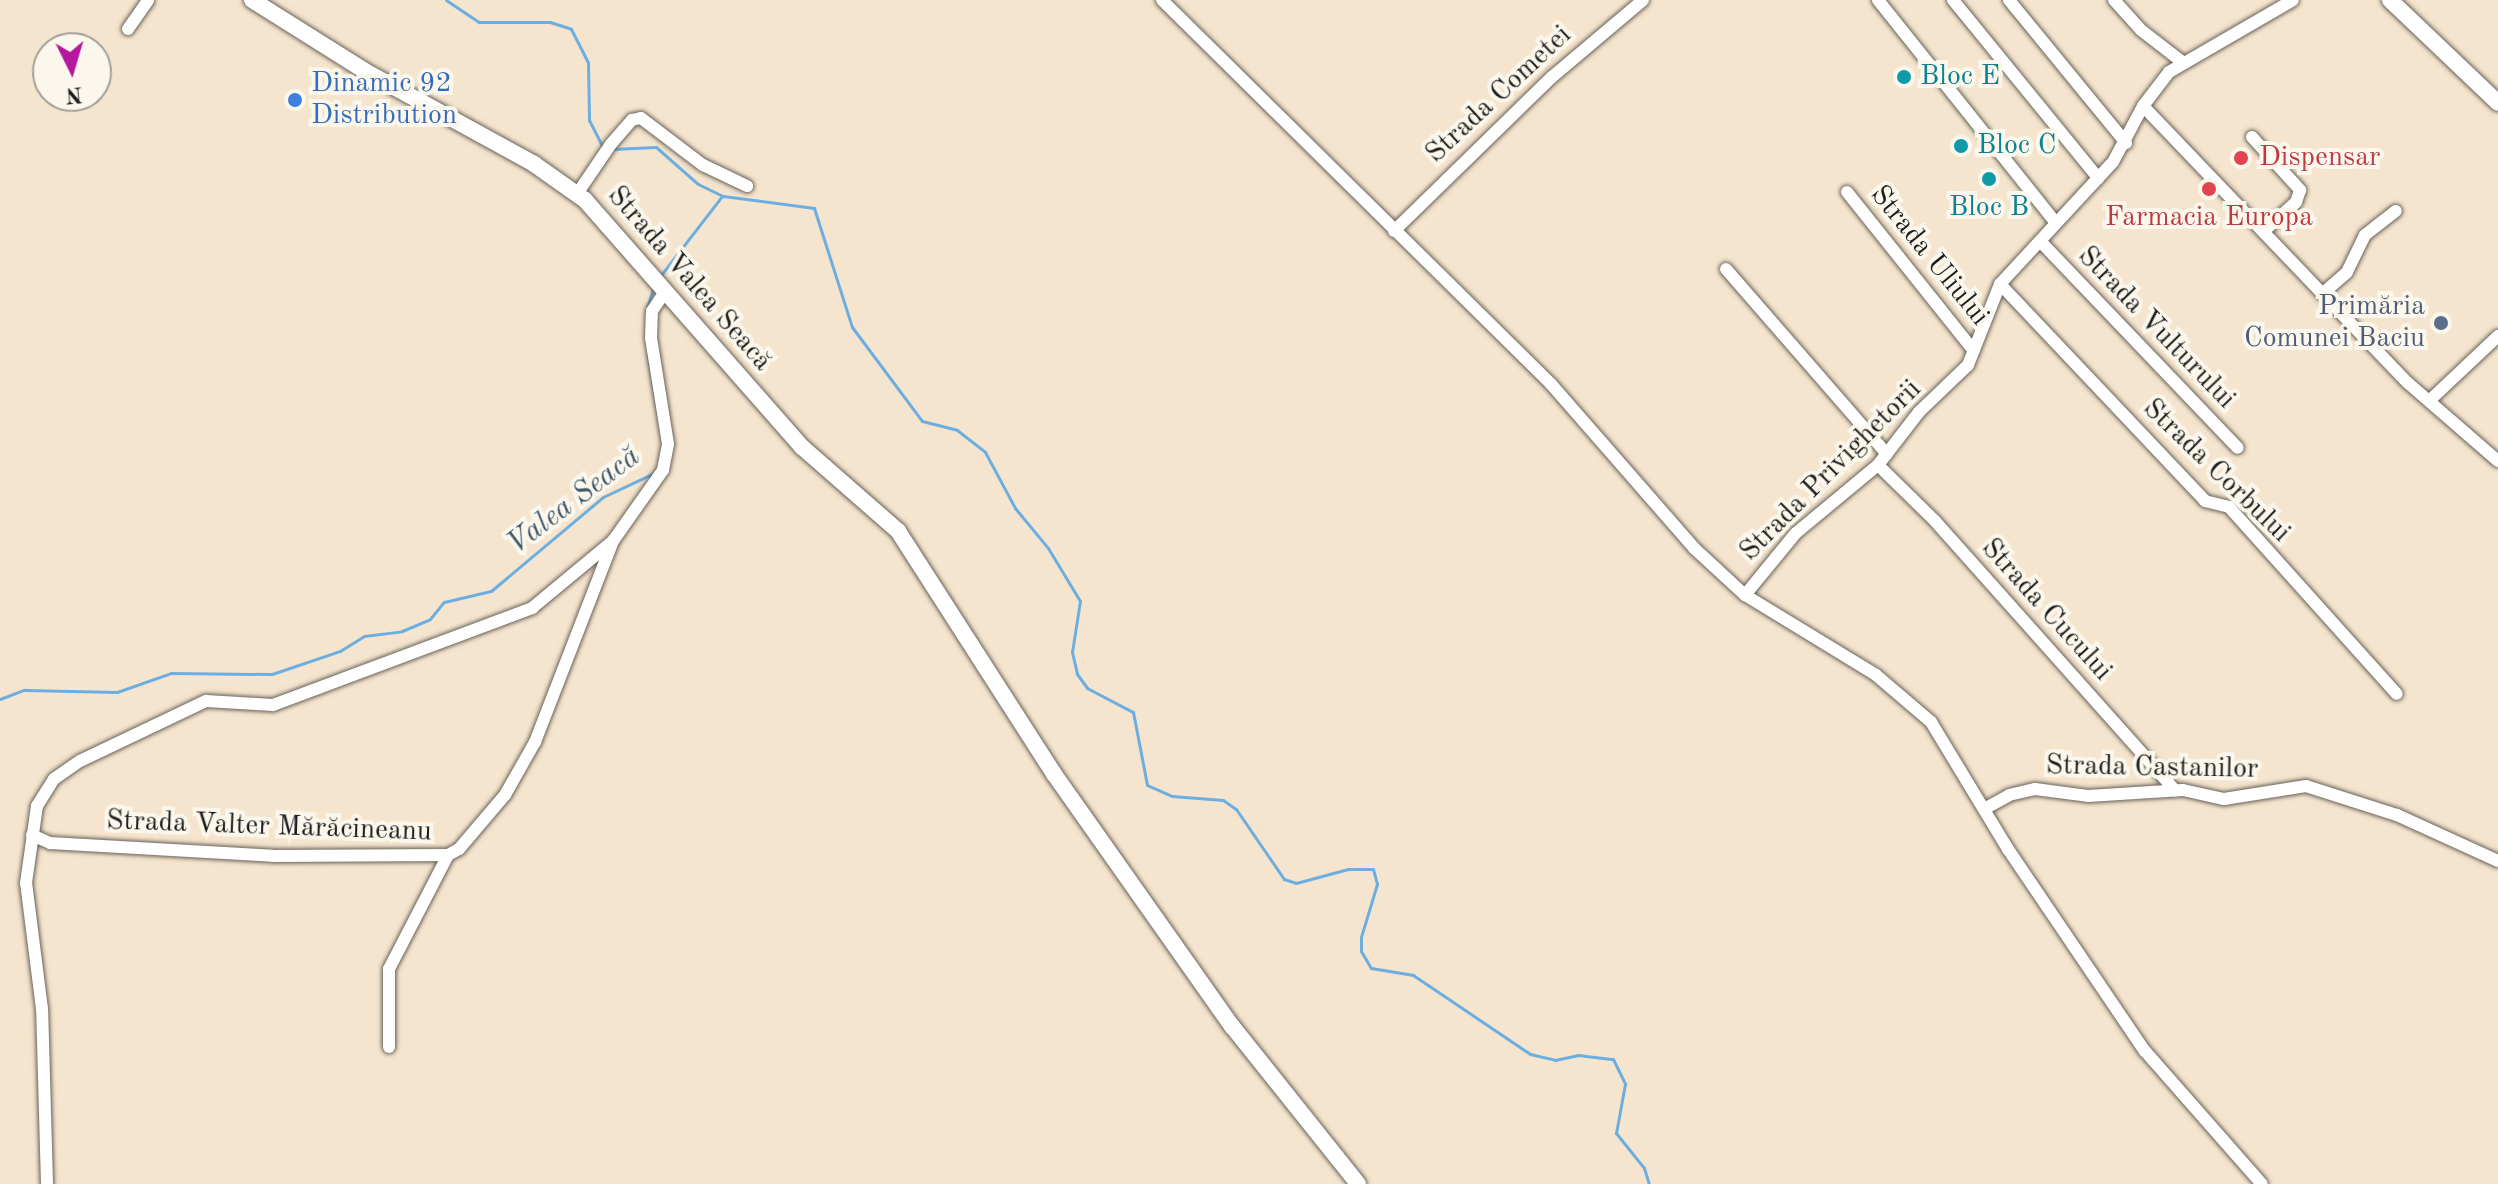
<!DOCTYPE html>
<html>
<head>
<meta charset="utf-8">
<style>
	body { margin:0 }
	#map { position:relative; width:2498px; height:1184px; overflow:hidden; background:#f6e5ce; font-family:"Old Standard TT",serif }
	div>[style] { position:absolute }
	.stream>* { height:3px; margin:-1.5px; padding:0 1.5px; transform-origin:1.5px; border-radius:1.5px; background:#6daee1 }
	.roads { filter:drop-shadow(0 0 2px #68625a) drop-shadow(0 0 2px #68625a) }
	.minor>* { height:12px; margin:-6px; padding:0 6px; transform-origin:6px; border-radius:6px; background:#fff }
	.major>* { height:16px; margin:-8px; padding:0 8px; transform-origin:8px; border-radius:8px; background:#fff }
	.dots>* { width:22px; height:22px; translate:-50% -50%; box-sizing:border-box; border:4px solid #fbf7ec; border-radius:50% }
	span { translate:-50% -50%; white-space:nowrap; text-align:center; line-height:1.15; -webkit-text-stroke:8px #fbf7ec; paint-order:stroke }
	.culture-label { font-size:28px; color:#0d838f }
	.left { translate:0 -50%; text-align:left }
	.shop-label { font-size:28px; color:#366cbe }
	.street-label { font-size:28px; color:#1c1c1c }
	.health-label { font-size:28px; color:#be3a42 }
	.service-label { font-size:28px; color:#4e5e75 }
	.right { translate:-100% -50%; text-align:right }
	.water-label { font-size:30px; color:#3c566b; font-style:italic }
	.north { position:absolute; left:32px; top:32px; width:80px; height:80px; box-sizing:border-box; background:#fbf7ec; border:2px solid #a29f99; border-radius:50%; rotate:175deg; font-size:22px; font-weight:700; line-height:32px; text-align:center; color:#1c1c1c }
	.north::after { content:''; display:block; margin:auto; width:28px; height:36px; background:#b5179e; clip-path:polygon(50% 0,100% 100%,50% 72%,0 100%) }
</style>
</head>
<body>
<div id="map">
	<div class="stream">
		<div style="left:446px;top:0;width:40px;rotate:34deg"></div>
		<div style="left:479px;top:22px;width:71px"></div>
		<div style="left:550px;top:22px;width:22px;rotate:18deg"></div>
		<div style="left:571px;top:29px;width:37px;rotate:63deg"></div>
		<div style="left:588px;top:62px;width:58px;rotate:89deg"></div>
		<div style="left:589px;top:120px;width:29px;rotate:63deg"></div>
		<div style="left:613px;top:149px;width:43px;rotate:-2.7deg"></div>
		<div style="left:656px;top:147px;width:56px;rotate:41.4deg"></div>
		<div style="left:698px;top:184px;width:28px;rotate:26deg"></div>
		<div style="left:723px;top:196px;width:92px;rotate:7.5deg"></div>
		<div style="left:814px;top:208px;width:125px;rotate:72.3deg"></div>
		<div style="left:852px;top:327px;width:117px;rotate:53.3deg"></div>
		<div style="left:922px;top:421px;width:36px;rotate:14deg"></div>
		<div style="left:957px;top:430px;width:36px;rotate:38deg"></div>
		<div style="left:985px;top:452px;width:64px;rotate:61.8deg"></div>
		<div style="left:1015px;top:508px;width:52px;rotate:50.5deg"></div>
		<div style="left:1048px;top:548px;width:62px;rotate:58.9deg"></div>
		<div style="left:1080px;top:601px;width:52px;rotate:98.9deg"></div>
		<div style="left:1072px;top:652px;width:23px;rotate:77deg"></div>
		<div style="left:1077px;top:674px;width:17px;rotate:54deg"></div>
		<div style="left:1087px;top:688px;width:52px;rotate:27.6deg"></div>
		<div style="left:1133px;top:712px;width:74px;rotate:79.1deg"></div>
		<div style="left:1147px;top:785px;width:27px;rotate:24deg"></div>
		<div style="left:1172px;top:796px;width:51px;rotate:4.5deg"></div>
		<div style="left:1223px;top:800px;width:16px;rotate:35deg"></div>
		<div style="left:1236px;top:809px;width:85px;rotate:55.6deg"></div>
		<div style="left:1284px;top:879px;width:13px;rotate:18deg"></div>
		<div style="left:1296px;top:883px;width:54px;rotate:-15.1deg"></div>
		<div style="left:1348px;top:869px;width:25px"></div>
		<div style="left:1373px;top:869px;width:16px;rotate:75deg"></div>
		<div style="left:1377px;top:884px;width:55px;rotate:106.8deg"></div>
		<div style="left:1361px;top:937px;width:14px;rotate:90deg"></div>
		<div style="left:1361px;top:951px;width:20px;rotate:60deg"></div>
		<div style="left:1371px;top:968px;width:43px;rotate:9.5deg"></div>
		<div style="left:1413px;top:975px;width:141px;rotate:34deg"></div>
		<div style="left:1530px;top:1054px;width:26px;rotate:13deg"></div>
		<div style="left:1555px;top:1060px;width:24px;rotate:-12deg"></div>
		<div style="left:1578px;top:1055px;width:35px;rotate:7deg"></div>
		<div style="left:1613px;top:1059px;width:28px;rotate:64deg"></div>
		<div style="left:1625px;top:1084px;width:50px;rotate:100.4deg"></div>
		<div style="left:1616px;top:1133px;width:45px;rotate:51.3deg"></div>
		<div style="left:1644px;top:1168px;width:17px;rotate:73deg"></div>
		<div style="left:661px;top:275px;width:100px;rotate:-52.3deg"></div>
		<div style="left:647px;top:308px;width:24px;rotate:-73deg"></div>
		<div style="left:648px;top:356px;width:84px;rotate:80.4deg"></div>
		<div style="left:0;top:699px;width:26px;rotate:-21deg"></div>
		<div style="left:24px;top:690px;width:93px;rotate:1.2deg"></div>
		<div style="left:117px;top:692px;width:57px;rotate:-19.4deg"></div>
		<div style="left:171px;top:673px;width:101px;rotate:0.6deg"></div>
		<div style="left:272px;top:674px;width:72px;rotate:-18.7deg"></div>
		<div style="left:340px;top:651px;width:28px;rotate:-32deg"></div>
		<div style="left:364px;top:636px;width:38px;rotate:-7deg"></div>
		<div style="left:402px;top:631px;width:30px;rotate:-23deg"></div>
		<div style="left:430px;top:619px;width:22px;rotate:-51deg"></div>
		<div style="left:444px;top:602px;width:48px;rotate:-13.2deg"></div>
		<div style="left:491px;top:591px;width:146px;rotate:-40deg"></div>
		<div style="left:603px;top:497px;width:59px;rotate:-25.3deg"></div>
	</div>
	<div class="roads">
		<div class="minor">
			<div style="left:1162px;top:0;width:547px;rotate:44.63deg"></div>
			<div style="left:1551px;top:384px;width:218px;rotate:48.9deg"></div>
			<div style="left:1694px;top:548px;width:69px;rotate:42.7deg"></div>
			<div style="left:1745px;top:595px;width:153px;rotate:31.4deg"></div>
			<div style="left:1876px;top:675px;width:72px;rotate:40.5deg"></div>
			<div style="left:1931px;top:722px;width:149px;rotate:58.8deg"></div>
			<div style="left:2008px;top:849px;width:244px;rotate:55.9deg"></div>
			<div style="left:2145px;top:1051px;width:177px;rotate:48.7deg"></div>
			<div style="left:1878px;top:0;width:284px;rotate:51.4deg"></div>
			<div style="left:1953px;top:0;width:230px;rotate:50.8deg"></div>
			<div style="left:2009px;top:0;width:185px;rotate:50.7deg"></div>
			<div style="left:2114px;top:0;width:40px;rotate:48deg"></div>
			<div style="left:2141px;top:30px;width:51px;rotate:37.8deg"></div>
			<div style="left:128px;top:29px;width:35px;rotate:-55deg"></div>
			<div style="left:2143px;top:106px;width:383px;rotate:46.3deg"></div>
			<div style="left:2408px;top:383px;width:119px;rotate:40.9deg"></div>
			<div style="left:2252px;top:137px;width:72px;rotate:47.8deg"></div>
			<div style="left:2300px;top:190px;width:13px;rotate:108deg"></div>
			<div style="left:2296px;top:202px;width:43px;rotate:137.8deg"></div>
			<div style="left:1847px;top:192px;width:203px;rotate:51.4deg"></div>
			<div style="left:577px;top:194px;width:60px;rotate:-55.8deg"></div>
			<div style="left:611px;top:144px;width:32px;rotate:-49deg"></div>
			<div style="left:632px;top:120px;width:9px;rotate:-13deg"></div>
			<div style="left:641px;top:118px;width:78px;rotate:37.2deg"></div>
			<div style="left:703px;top:165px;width:49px;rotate:25.5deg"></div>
			<div style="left:1394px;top:231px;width:221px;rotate:-44.3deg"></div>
			<div style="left:1552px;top:77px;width:119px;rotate:-40.2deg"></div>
			<div style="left:2040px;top:241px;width:286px;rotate:46.3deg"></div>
			<div style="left:1726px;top:269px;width:245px;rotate:49deg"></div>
			<div style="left:2000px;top:284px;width:299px;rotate:46.6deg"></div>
			<div style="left:2205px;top:501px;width:25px;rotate:14deg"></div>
			<div style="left:2229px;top:507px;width:251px;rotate:48.1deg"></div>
			<div style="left:2322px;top:294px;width:33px;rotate:-41deg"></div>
			<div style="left:2347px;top:272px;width:41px;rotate:-64.1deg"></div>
			<div style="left:2365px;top:235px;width:39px;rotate:-38deg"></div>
			<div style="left:2429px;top:401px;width:95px;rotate:-43.3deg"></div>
			<div style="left:1878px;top:465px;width:80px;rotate:44.5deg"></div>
			<div style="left:1935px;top:521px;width:361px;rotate:48.3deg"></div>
			<div style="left:1745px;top:595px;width:80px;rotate:-50.6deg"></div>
			<div style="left:1796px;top:533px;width:107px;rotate:-39.7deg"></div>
			<div style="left:1878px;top:465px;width:67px;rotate:-52.3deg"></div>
			<div style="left:1919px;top:412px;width:68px;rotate:-43.8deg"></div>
			<div style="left:1968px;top:365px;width:87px;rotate:-68.4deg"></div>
			<div style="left:2000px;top:284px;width:166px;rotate:-47.2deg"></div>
			<div style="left:2113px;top:162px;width:64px;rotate:-61.8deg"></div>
			<div style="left:2143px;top:106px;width:43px;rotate:-52.6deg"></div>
			<div style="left:2169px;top:72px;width:143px;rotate:-30.1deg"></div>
			<div style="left:1986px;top:808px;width:26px;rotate:-29deg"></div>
			<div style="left:2009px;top:795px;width:27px;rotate:-13deg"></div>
			<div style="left:2035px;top:789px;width:53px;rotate:7.5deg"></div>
			<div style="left:2088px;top:796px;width:95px;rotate:-3.6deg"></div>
			<div style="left:2183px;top:790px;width:42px;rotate:12.4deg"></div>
			<div style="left:2224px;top:799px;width:83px;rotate:-9deg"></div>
			<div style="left:2306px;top:786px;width:96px;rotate:17.7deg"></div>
			<div style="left:2397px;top:815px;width:111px;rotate:24.5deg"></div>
			<div style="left:32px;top:835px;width:20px;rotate:24deg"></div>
			<div style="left:50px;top:843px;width:223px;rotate:3.3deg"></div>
			<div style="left:273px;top:856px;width:175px;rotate:-0.3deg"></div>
			<div style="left:448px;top:855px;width:13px;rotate:-29deg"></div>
			<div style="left:459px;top:849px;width:71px;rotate:-49.6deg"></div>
			<div style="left:505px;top:795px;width:61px;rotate:-60.5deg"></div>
			<div style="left:535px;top:742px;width:216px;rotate:-68.8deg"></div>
			<div style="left:613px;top:541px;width:87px;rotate:-54.8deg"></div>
			<div style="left:663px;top:470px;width:26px;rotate:-79deg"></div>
			<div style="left:668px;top:444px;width:107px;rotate:-99.1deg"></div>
			<div style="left:651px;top:338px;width:27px;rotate:-88deg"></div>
			<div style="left:652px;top:311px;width:25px;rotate:-56deg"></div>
			<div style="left:389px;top:1047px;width:78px;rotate:-90deg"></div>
			<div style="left:389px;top:969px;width:128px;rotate:-62.6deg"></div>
			<div style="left:47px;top:1184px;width:175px;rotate:-91.6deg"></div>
			<div style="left:42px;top:1009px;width:127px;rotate:-97.2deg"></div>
			<div style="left:26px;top:883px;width:78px;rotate:-81.9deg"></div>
			<div style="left:37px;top:806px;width:32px;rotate:-58deg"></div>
			<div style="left:54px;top:779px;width:32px;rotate:-35deg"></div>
			<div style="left:80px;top:761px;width:140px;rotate:-25.5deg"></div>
			<div style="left:206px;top:701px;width:67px;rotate:3.4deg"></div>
			<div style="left:273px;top:705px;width:277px;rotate:-20.5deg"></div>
			<div style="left:532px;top:608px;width:105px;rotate:-39.6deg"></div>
		</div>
		<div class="major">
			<div style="left:252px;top:0;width:133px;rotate:32.1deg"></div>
			<div style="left:365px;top:71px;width:193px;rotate:28.8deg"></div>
			<div style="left:534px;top:164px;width:62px;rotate:35.2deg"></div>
			<div style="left:585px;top:200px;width:329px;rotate:48.7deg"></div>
			<div style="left:802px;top:447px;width:128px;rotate:41.2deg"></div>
			<div style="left:898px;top:531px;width:289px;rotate:57.3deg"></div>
			<div style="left:1054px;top:774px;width:309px;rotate:54.8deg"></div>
			<div style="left:1232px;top:1026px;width:202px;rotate:51.4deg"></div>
			<div style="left:2390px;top:0;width:149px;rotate:43.6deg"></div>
		</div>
	</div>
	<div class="dots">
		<div style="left:1904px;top:77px;background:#0f9aa8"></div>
		<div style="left:295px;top:100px;background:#3f7fe0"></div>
		<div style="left:1961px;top:146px;background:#0f9aa8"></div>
		<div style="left:2241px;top:158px;background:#e0444e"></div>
		<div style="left:1989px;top:179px;background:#0f9aa8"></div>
		<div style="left:2209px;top:189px;background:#e0444e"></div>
		<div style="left:2441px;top:323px;background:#5c6f8a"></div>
	</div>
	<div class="culture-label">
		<span class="left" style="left:1920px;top:77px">Bloc E</span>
		<span class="left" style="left:1977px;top:146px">Bloc C</span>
		<span style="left:1989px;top:208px">Bloc B</span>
	</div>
	<div class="shop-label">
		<span class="left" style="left:311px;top:100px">Dinamic 92<br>Distribution</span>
	</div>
	<div class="street-label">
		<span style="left:1499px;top:95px;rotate:-43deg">Strada Cometei</span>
		<span style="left:1929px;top:256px;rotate:51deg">Strada Uliului</span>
		<span style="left:689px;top:279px;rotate:49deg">Strada Valea Seacă</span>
		<span style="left:2156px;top:328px;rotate:46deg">Strada Vulturului</span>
		<span style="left:1831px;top:471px;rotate:-45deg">Strada Privighetorii</span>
		<span style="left:2216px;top:471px;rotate:44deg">Strada Corbului</span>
		<span style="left:2046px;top:610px;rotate:48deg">Strada Cucului</span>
		<span style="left:2152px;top:768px;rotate:1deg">Strada Castanilor</span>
		<span style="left:269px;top:827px;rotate:2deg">Strada Valter Mărăcineanu</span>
	</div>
	<div class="health-label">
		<span class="left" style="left:2259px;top:158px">Dispensar</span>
		<span style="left:2209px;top:218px">Farmacia Europa</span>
	</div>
	<div class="service-label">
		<span class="right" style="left:2425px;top:323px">Primăria<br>Comunei Baciu</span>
	</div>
	<div class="water-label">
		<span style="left:574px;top:501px;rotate:-37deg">Valea Seacă</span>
	</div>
	<div class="north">N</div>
</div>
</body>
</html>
